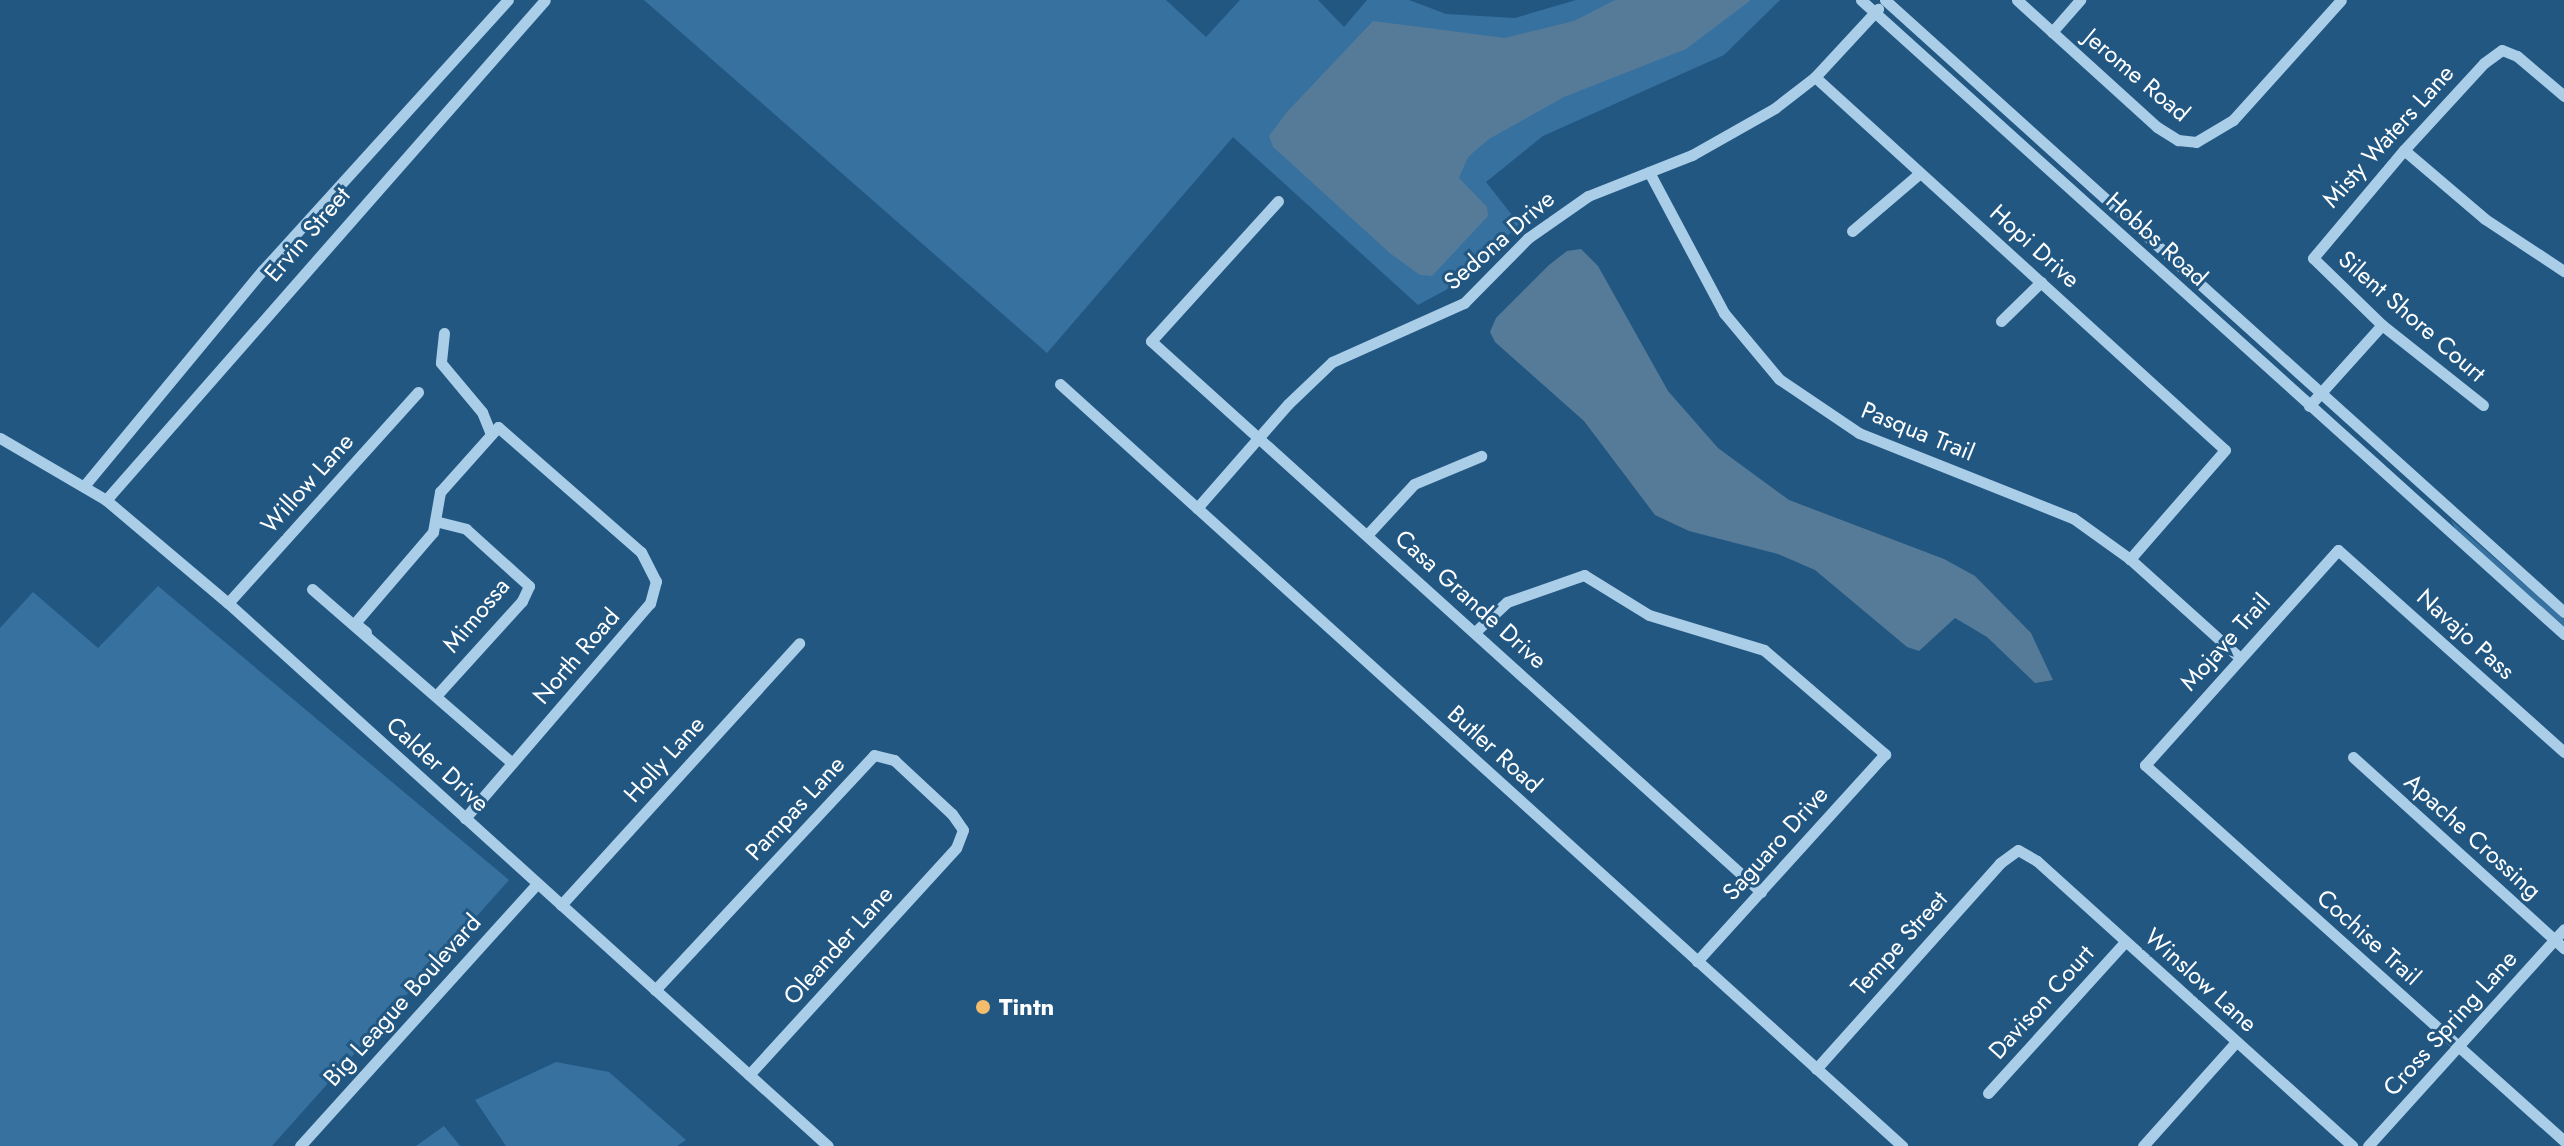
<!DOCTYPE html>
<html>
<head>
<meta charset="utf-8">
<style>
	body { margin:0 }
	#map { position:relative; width:2564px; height:1146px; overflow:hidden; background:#225782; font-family:Jost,sans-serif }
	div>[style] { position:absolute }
	.green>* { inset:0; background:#3771a0 }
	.water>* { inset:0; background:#557b99 }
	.minor>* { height:11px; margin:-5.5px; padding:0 5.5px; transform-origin:5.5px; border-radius:5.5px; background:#aacde8 }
	.dots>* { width:22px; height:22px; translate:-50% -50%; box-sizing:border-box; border:4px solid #225782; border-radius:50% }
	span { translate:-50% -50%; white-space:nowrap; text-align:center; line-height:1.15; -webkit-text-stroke:6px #225782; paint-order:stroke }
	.street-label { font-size:24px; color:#fff }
	.poi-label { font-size:24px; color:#fff; font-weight:700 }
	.left { translate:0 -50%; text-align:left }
</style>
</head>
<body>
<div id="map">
	<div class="green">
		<div style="clip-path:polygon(644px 0,1166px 0,1206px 37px,1240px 0,1318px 0,1344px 27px,1367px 0,1409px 0,1446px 14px,1515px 18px,1576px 0,1780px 0,1724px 55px,1543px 136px,1486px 182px,1519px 224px,1466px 279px,1418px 305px,1233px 137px,1047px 353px)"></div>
		<div style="clip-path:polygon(2451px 520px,2564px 619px,2564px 627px,2455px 529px)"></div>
		<div style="clip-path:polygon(158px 586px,509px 880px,272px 1146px,0 1146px,0 628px,33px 592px,98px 648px)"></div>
		<div style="clip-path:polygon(556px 1062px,609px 1072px,686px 1140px,677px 1146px,506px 1146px,475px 1100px)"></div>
		<div style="clip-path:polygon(444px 1126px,460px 1146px,416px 1146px)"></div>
	</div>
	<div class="water">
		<div style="clip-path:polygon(1615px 0,1751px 0,1686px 49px,1564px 97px,1489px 139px,1468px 157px,1459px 178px,1487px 207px,1488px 216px,1432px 276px,1420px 275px,1391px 254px,1273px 147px,1269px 136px,1286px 113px,1373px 21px,1505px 38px,1574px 21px)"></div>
		<div style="clip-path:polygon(1581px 249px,1598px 266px,1668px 391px,1718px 448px,1789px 500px,1944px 559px,1975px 576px,2031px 633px,2053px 680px,2035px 683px,1987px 637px,1955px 618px,1919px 651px,1907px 647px,1815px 570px,1778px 554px,1689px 531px,1655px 515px,1584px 421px,1495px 342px,1490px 332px,1496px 318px,1549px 265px,1567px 251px)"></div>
	</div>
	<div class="minor">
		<div style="left:1861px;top:0;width:947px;rotate:42.05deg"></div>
		<div style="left:1885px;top:0;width:914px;rotate:42.03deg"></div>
		<div style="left:2017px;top:0;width:189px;rotate:42.2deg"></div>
		<div style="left:2157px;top:127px;width:25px;rotate:32deg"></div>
		<div style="left:2178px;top:140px;width:18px;rotate:6deg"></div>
		<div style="left:2196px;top:142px;width:43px;rotate:-30.7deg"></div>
		<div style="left:2233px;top:120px;width:161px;rotate:-48deg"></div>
		<div style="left:2052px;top:32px;width:43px;rotate:-48.8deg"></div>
		<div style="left:1815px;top:77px;width:554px;rotate:42.29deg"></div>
		<div style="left:2225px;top:450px;width:145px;rotate:131.1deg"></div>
		<div style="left:2404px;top:150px;width:106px;rotate:40.4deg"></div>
		<div style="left:2485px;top:219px;width:95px;rotate:33.4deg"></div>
		<div style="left:1649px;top:172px;width:160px;rotate:62deg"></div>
		<div style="left:1724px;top:313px;width:86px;rotate:50.2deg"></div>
		<div style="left:1779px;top:379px;width:97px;rotate:34deg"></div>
		<div style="left:1859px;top:433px;width:230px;rotate:21.7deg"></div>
		<div style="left:2073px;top:518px;width:70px;rotate:35.7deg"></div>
		<div style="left:2130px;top:559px;width:148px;rotate:42deg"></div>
		<div style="left:1278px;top:201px;width:189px;rotate:132.2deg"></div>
		<div style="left:1151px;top:341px;width:822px;rotate:42.09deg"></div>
		<div style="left:1852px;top:231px;width:89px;rotate:-40.5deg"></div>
		<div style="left:2001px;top:321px;width:56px;rotate:-44.3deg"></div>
		<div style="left:444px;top:333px;width:30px;rotate:96deg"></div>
		<div style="left:441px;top:363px;width:64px;rotate:50.1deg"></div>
		<div style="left:482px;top:412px;width:24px;rotate:68deg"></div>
		<div style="left:1060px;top:384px;width:1136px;rotate:42.14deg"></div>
		<div style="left:2483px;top:405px;width:129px;rotate:-141.6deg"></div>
		<div style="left:2382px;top:325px;width:96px;rotate:-135.8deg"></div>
		<div style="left:2313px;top:258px;width:141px;rotate:-49.9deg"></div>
		<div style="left:2404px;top:150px;width:118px;rotate:-47.4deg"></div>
		<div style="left:2484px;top:63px;width:22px;rotate:-36deg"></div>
		<div style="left:2502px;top:50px;width:16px;rotate:22deg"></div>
		<div style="left:2517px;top:56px;width:62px;rotate:40.4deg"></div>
		<div style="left:2309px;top:406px;width:109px;rotate:-48deg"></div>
		<div style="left:0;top:438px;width:123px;rotate:30.3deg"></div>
		<div style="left:106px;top:500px;width:160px;rotate:40.2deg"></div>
		<div style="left:228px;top:603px;width:809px;rotate:42.15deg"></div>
		<div style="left:84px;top:486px;width:279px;rotate:-50.4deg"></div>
		<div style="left:262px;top:271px;width:366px;rotate:-47.8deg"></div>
		<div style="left:106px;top:500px;width:665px;rotate:-48.72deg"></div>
		<div style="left:1197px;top:508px;width:138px;rotate:-48.8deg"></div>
		<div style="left:1288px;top:404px;width:61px;rotate:-43.7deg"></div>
		<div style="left:1332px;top:362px;width:145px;rotate:-24.1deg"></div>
		<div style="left:1464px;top:303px;width:91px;rotate:-45.4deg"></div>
		<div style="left:1528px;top:238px;width:73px;rotate:-35deg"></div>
		<div style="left:1588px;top:196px;width:112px;rotate:-21.5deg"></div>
		<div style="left:1692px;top:155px;width:95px;rotate:-29.5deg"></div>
		<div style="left:1775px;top:108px;width:51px;rotate:-37.8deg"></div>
		<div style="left:1815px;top:77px;width:93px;rotate:-47.2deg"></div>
		<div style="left:435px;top:521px;width:32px;rotate:14deg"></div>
		<div style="left:466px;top:529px;width:85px;rotate:42.1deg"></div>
		<div style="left:529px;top:586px;width:17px;rotate:115deg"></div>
		<div style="left:522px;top:601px;width:128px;rotate:132.2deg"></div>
		<div style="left:1367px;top:535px;width:69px;rotate:-47.3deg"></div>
		<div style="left:1414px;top:484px;width:73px;rotate:-22.7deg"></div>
		<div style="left:312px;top:589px;width:265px;rotate:41deg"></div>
		<div style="left:228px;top:603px;width:284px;rotate:-48deg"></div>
		<div style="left:366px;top:632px;width:14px;rotate:-141deg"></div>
		<div style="left:355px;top:623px;width:120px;rotate:-49.4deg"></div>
		<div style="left:433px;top:532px;width:41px;rotate:-80.1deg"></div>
		<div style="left:440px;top:492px;width:87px;rotate:-48.3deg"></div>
		<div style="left:498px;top:427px;width:190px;rotate:41.2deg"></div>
		<div style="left:641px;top:552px;width:33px;rotate:63deg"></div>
		<div style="left:656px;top:581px;width:23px;rotate:105deg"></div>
		<div style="left:650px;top:603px;width:284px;rotate:130.7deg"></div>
		<div style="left:1475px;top:632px;width:44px;rotate:-43.2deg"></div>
		<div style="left:1507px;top:602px;width:82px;rotate:-19.3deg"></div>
		<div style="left:1584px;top:575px;width:76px;rotate:31.6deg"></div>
		<div style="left:1649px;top:615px;width:120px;rotate:16.9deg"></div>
		<div style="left:1764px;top:650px;width:160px;rotate:40.7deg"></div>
		<div style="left:1885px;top:754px;width:280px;rotate:132.2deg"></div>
		<div style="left:2564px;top:752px;width:303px;rotate:-138.2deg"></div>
		<div style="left:2338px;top:550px;width:289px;rotate:131.9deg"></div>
		<div style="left:2145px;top:765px;width:563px;rotate:41.9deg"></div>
		<div style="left:2353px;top:757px;width:285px;rotate:42.2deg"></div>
		<div style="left:561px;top:905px;width:354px;rotate:-47.7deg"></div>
		<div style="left:655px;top:990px;width:321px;rotate:-47deg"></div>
		<div style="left:874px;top:755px;width:21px;rotate:14deg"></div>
		<div style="left:894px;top:760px;width:79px;rotate:43deg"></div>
		<div style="left:952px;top:814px;width:19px;rotate:55deg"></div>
		<div style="left:963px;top:830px;width:19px;rotate:111deg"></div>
		<div style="left:956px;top:848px;width:307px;rotate:132.4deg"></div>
		<div style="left:1816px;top:1069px;width:276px;rotate:-48.2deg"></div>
		<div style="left:2000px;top:863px;width:22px;rotate:-36deg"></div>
		<div style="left:2018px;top:850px;width:22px;rotate:30deg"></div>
		<div style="left:2037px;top:861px;width:425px;rotate:42.1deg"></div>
		<div style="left:1988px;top:1093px;width:204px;rotate:-47.8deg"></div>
		<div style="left:300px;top:1146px;width:353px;rotate:-47.9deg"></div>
		<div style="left:2143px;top:1146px;width:140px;rotate:-48.2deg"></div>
		<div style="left:2368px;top:1146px;width:292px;rotate:-47.9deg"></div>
	</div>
	<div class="dots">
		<div style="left:983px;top:1007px;background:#f3bd6c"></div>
	</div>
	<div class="street-label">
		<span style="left:2137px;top:75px;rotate:40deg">Jerome Road</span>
		<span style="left:2388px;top:136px;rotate:-48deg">Misty Waters Lane</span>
		<span style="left:307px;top:234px;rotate:-49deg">Ervin Street</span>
		<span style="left:2157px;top:239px;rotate:42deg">Hobbs Road</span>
		<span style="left:1499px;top:240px;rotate:-41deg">Sedona Drive</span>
		<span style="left:2035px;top:246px;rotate:42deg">Hopi Drive</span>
		<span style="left:2412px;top:316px;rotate:41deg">Silent Shore Court</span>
		<span style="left:1918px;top:431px;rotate:22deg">Pasqua Trail</span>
		<span style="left:307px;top:483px;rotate:-48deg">Willow Lane</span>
		<span style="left:1471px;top:599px;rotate:42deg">Casa Grande Drive</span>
		<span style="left:476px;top:615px;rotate:-50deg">Mimossa</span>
		<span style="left:2466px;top:634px;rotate:42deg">Navajo Pass</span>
		<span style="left:2225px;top:642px;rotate:-48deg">Mojave Trail</span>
		<span style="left:576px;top:656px;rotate:-49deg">North Road</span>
		<span style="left:1495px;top:749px;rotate:42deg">Butler Road</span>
		<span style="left:664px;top:759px;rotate:-48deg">Holly Lane</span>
		<span style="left:438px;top:764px;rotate:42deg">Calder Drive</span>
		<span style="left:795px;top:808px;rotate:-47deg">Pampas Lane</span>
		<span style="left:2473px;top:836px;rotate:42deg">Apache Crossing</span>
		<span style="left:1775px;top:843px;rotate:-48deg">Saguaro Drive</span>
		<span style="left:2369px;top:937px;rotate:42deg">Cochise Trail</span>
		<span style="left:1899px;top:943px;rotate:-48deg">Tempe Street</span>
		<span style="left:838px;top:945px;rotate:-48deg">Oleander Lane</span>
		<span style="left:2201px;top:980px;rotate:42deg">Winslow Lane</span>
		<span style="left:402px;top:1000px;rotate:-48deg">Big League Boulevard</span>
		<span style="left:2041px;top:1002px;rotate:-48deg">Davison Court</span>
		<span style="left:2450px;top:1023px;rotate:-48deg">Cross Spring Lane</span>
	</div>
	<div class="poi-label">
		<span class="left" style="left:999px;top:1007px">Tintn</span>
	</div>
</div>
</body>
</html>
